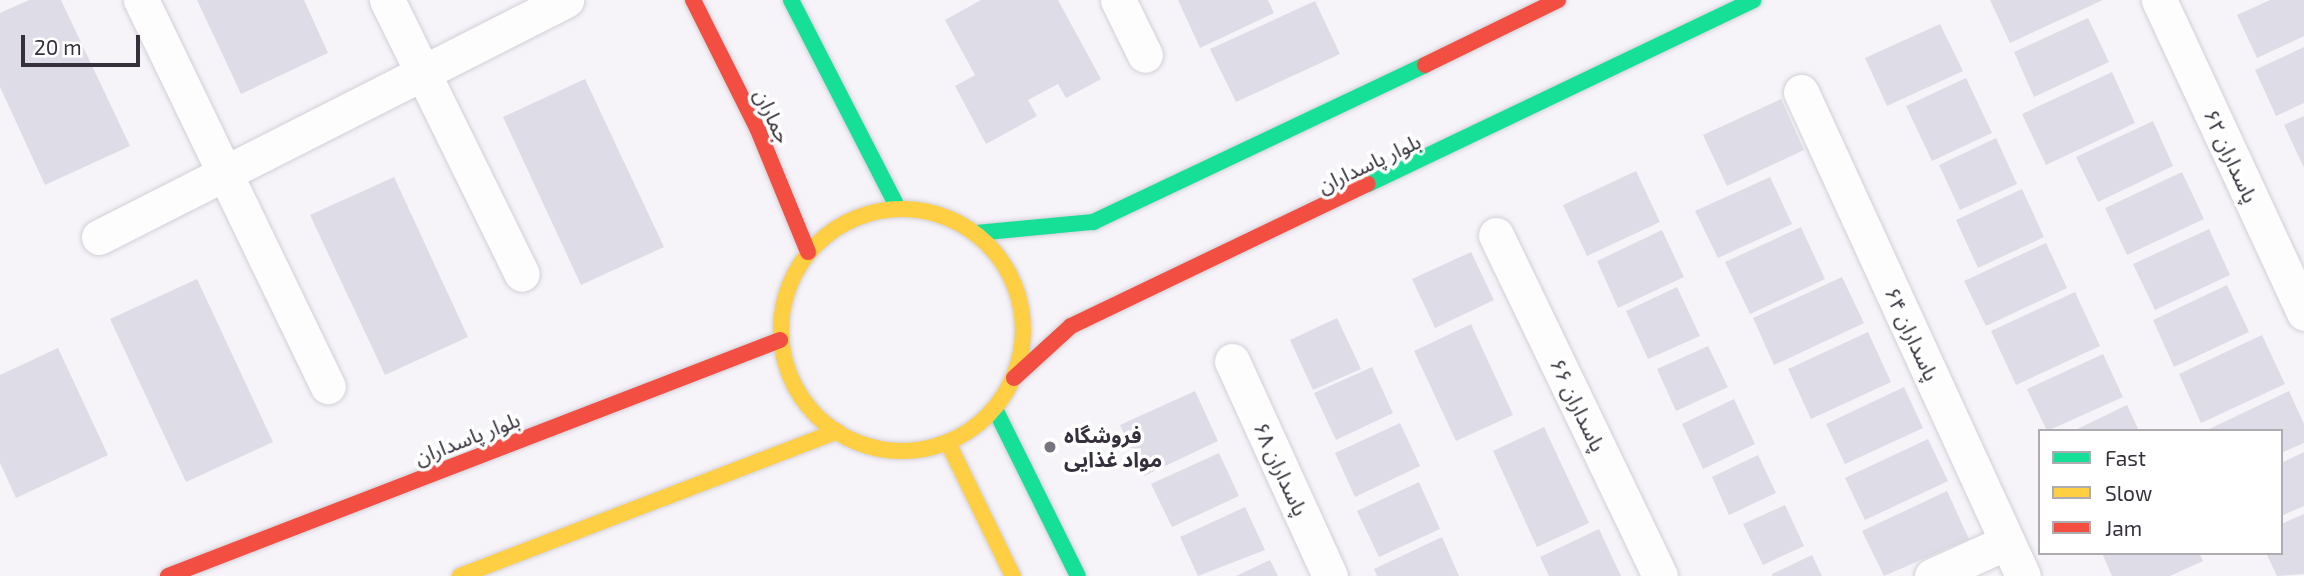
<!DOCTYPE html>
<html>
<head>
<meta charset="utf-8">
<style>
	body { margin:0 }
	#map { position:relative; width:2304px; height:576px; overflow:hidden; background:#f6f4f9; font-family:"Exo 2","Noto Sans Arabic",sans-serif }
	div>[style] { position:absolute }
	.building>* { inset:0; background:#dedce6 }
	.roads { filter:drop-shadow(0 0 2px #d2cfd7) drop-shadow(0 0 2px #d2cfd7) }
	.street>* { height:35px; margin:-17.5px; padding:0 17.5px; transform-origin:17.5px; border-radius:17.5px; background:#fefdfe }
	.fast>* { height:16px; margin:-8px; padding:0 8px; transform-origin:8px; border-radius:8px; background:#16e098 }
	.slow>* { height:16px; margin:-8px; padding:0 8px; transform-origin:8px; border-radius:8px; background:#ffcf43 }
	.slow>.ring { margin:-8px; padding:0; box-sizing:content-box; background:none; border:16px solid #ffcf43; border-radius:50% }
	.jam>* { height:16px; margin:-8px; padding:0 8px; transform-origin:8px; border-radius:8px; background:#f24e42 }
	.dots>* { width:19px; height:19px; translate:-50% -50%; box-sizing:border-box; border:4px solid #fff; border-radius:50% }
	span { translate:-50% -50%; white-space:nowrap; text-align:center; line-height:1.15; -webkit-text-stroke:7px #fff; paint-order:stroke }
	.street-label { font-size:21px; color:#35303b }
	.poi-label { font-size:21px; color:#35303b; font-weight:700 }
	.left { translate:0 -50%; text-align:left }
	.legend { position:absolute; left:2038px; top:429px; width:245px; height:126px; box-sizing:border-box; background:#fff; border:2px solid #aeacb1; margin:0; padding:9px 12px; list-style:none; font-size:21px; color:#35303b }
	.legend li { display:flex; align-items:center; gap:14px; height:35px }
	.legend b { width:35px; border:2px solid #aeacb1 }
	.scale { position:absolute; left:21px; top:35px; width:119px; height:32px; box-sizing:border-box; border:4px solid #35303b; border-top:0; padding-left:9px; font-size:21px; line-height:24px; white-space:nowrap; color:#35303b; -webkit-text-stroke:5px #fff; paint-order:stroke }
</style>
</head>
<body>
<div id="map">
	<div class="building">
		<div style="clip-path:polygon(29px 0,61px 0,130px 146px,45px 185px,0 87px,0 13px)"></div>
		<div style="clip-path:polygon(197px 0,304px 0,328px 53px,241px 94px)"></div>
		<div style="clip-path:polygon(981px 0,1058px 0,1101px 79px,1066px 98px,1058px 84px,1028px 100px,1037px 116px,986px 144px,955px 86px,975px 75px,945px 20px)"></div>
		<div style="clip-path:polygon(1178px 0,1268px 0,1274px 13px,1200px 48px)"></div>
		<div style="clip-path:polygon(1990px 0,2103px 0,2010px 43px)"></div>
		<div style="clip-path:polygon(2270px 0,2304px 0,2304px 36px,2257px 58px,2237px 15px)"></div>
		<div style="clip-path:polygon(1315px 1px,1340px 54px,1236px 102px,1210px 49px)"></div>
		<div style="clip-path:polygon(2088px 18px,2109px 62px,2034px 97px,2014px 52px)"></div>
		<div style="clip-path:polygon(1940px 24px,1963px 71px,1887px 106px,1865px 58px)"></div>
		<div style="clip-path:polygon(2304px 47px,2304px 103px,2276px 116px,2255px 70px)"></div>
		<div style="clip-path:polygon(2112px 72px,2135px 123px,2046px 165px,2022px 114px)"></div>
		<div style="clip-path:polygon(1966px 78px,1992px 133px,1932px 161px,1906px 106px)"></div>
		<div style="clip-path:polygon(585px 79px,664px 247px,581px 285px,503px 117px)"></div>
		<div style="clip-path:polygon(1781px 99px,1804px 150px,1727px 186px,1703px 135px)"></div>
		<div style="clip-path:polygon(2304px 116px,2304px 168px,2284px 125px)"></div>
		<div style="clip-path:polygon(2153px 121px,2173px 166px,2098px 202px,2076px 157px)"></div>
		<div style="clip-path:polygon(1996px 138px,2017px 184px,1960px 210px,1939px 165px)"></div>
		<div style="clip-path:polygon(1636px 171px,1660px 222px,1587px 256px,1563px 205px)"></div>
		<div style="clip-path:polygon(2182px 172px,2204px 219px,2127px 255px,2105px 208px)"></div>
		<div style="clip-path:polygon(394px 177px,468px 337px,385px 375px,310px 215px)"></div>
		<div style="clip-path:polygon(1770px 177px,1792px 224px,1718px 258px,1695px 211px)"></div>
		<div style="clip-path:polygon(2022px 189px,2044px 237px,1978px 268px,1956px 220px)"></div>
		<div style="clip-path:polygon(1801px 227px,1825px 279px,1750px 314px,1725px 262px)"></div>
		<div style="clip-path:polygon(2209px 229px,2230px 275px,2155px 310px,2133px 264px)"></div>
		<div style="clip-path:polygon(1662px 230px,1684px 277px,1618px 308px,1597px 261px)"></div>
		<div style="clip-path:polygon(2046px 243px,2067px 288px,1986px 326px,1964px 281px)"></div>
		<div style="clip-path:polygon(1471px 252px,1494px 300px,1435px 328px,1412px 279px)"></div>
		<div style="clip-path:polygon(1842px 277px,1864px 323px,1774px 365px,1753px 318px)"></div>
		<div style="clip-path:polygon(197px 279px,273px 442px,186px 482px,110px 319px)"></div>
		<div style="clip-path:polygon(2227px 285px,2249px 332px,2174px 367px,2153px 320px)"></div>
		<div style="clip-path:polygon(1677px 287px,1700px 336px,1648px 359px,1626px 311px)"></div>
		<div style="clip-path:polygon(2075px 292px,2100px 346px,2016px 385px,1991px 331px)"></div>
		<div style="clip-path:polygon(1337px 318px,1361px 369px,1313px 390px,1290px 340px)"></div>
		<div style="clip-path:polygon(1471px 324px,1513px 415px,1456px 441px,1414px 351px)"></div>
		<div style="clip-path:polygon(1868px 332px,1891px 382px,1811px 419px,1788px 369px)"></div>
		<div style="clip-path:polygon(2262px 335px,2285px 384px,2201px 423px,2179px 374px)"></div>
		<div style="clip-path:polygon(1708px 346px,1728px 387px,1676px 411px,1657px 369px)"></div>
		<div style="clip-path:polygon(58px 348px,108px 455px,16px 498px,0 463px,0 375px)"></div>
		<div style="clip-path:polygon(2103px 354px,2123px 397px,2047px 431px,2027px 389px)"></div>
		<div style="clip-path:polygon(1372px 367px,1393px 413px,1336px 440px,1314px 393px)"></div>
		<div style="clip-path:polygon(1904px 387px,1923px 428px,1845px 464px,1826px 424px)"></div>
		<div style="clip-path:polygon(1195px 391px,1218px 441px,1144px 476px,1120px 425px)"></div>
		<div style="clip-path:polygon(2289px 391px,2304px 424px,2304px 443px,2281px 453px,2281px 431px,2205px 431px)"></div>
		<div style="clip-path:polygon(1734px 399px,1755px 444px,1703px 469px,1682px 424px)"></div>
		<div style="clip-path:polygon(2127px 405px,2139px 431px,2073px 431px)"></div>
		<div style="clip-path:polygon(1400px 423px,1420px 466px,1355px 497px,1335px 453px)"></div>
		<div style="clip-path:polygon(1544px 427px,1589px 523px,1537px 547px,1493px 451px)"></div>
		<div style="clip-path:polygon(1928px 439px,1948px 481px,1865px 520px,1845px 478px)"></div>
		<div style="clip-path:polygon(2304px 452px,2304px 506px,2281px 516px,2281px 463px)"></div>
		<div style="clip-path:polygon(1219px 453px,1239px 496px,1172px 527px,1151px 484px)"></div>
		<div style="clip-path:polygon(1758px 455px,1776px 493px,1729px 515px,1712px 477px)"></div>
		<div style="clip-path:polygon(1419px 482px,1440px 529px,1379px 557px,1357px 511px)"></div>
		<div style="clip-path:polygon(1947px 491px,1969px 539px,1884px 576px,1862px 531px)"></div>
		<div style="clip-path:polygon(1785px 505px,1804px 546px,1763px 565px,1743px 524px)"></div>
		<div style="clip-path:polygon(1245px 507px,1265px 550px,1198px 576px,1180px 537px)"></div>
		<div style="clip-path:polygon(2304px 514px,2304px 574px,2277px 576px,2266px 553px,2281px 553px,2281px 524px)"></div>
		<div style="clip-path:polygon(1599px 529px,1621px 576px,1549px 576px,1540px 557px)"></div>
		<div style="clip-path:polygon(1442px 537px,1459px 576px,1377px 576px,1374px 569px)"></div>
		<div style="clip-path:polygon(2102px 553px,2199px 553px,2203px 561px,2170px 576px,2112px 576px)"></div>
		<div style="clip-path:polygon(1812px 555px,1822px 576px,1772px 576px,1772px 574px)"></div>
		<div style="clip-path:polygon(1270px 560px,1278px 576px,1236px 576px)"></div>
	</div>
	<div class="roads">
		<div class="street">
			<div style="left:141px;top:0;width:429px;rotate:64.2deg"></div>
			<div style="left:387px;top:0;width:305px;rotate:63.8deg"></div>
			<div style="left:1118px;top:0;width:61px;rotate:63.9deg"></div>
			<div style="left:2159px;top:0;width:345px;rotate:65.1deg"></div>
			<div style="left:1801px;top:92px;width:532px;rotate:65.36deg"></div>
			<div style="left:1496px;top:235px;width:378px;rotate:64.3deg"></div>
			<div style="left:99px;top:237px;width:524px;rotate:-26.91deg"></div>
			<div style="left:1232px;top:361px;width:236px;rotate:65.5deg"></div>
			<div style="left:1932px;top:576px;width:82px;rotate:-24.4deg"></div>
		</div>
		<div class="fast">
			<div style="left:791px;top:0;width:234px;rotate:62.8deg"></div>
			<div style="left:1368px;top:184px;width:427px;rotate:-25.5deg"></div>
			<div style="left:976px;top:233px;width:118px;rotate:-5.4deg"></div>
			<div style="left:1093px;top:222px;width:367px;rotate:-25.3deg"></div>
			<div style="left:995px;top:409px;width:186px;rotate:63.6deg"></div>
		</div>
		<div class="slow">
			<div class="ring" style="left:781px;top:209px;width:226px;height:226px"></div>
			<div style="left:948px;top:443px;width:148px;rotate:64deg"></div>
			<div style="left:460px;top:576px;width:404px;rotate:-21deg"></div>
		</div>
		<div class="jam">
			<div style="left:693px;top:0;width:145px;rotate:63.4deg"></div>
			<div style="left:758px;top:130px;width:132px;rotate:67.7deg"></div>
			<div style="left:1425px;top:65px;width:148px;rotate:-26deg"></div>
			<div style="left:1014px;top:378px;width:77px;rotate:-42.4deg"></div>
			<div style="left:1071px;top:326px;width:329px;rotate:-25.6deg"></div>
			<div style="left:168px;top:576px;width:656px;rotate:-21.09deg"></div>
		</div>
	</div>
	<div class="dots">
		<div style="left:1050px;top:447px;background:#79757e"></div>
	</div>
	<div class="street-label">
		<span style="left:773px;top:116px;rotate:65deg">جماران</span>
		<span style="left:2231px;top:156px;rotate:65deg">پاسداران ۶۲</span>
		<span style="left:1369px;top:163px;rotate:-25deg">بلوار پاسداران</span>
		<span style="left:1912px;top:334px;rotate:65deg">پاسداران ۶۴</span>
		<span style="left:1578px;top:405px;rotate:64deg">پاسداران ۶۶</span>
		<span style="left:467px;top:438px;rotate:-21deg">بلوار پاسداران</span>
		<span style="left:1281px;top:469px;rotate:65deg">پاسداران ۶۸</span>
	</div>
	<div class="poi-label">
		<span class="left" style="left:1064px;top:447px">فروشگاه<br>مواد غذایی</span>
	</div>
	<ul class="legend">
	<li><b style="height:9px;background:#16e098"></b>Fast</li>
	<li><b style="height:9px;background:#ffcf43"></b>Slow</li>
	<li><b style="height:9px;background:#f24e42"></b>Jam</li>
	</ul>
	<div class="scale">20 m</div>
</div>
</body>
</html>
